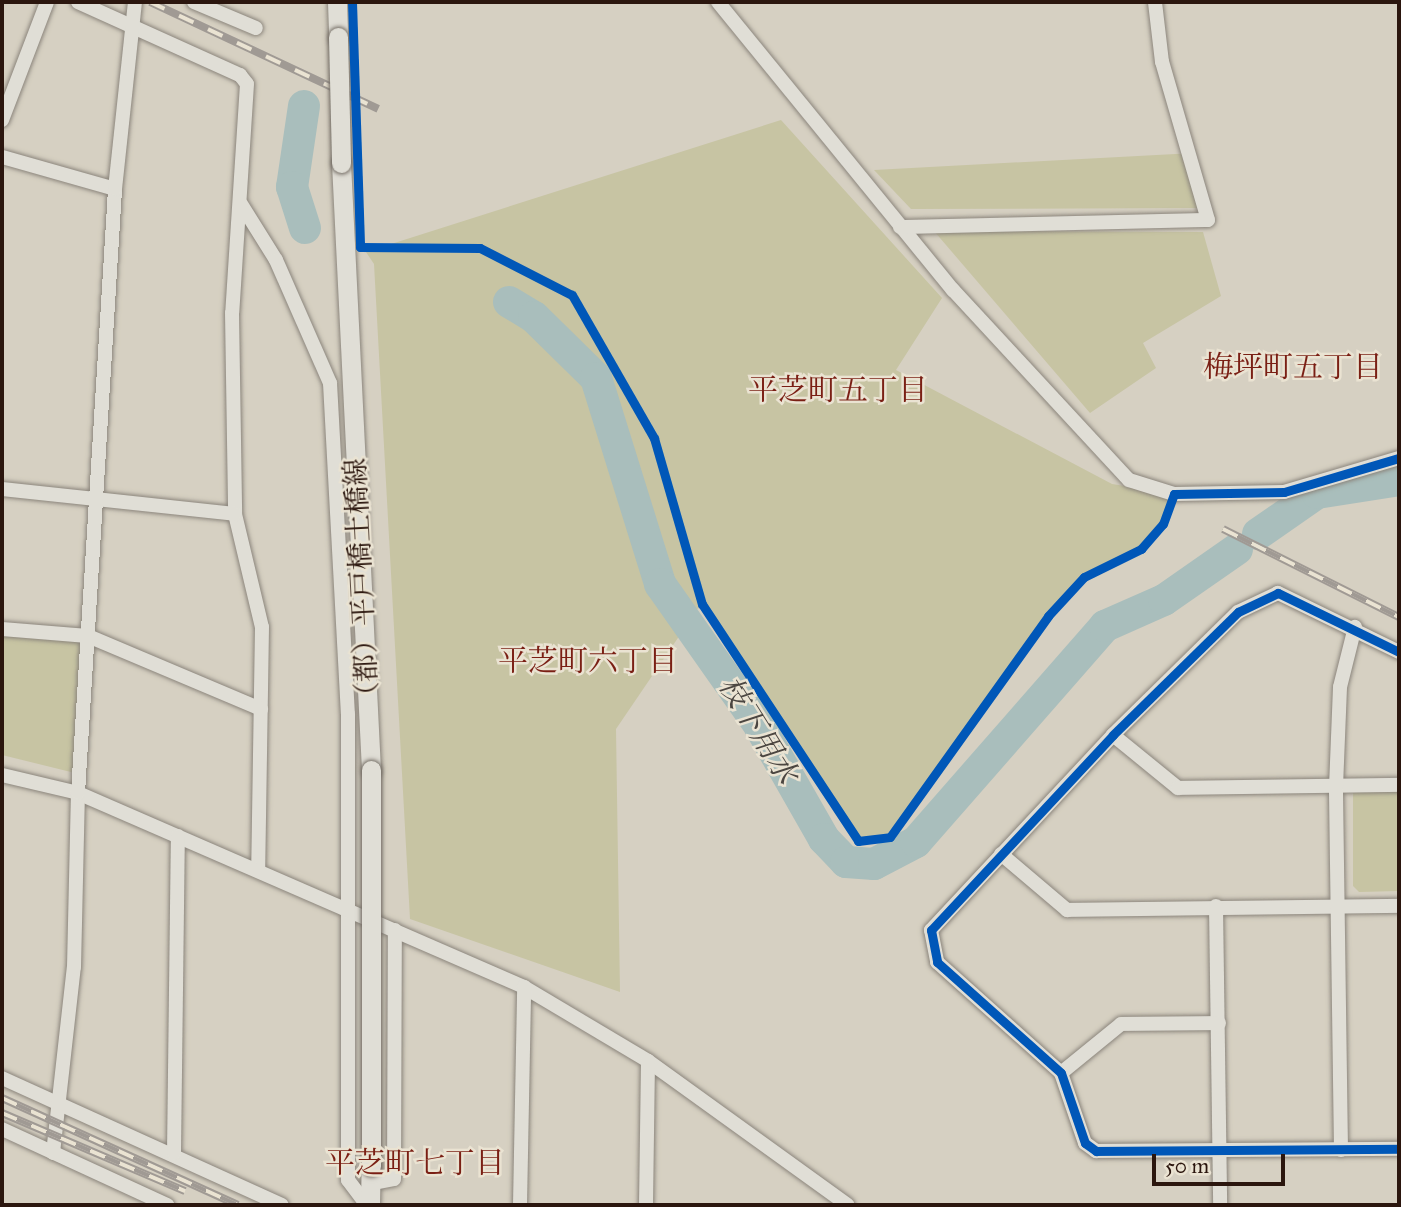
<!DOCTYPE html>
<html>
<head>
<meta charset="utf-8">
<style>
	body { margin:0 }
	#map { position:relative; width:1401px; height:1207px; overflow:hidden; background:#d6d0c2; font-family:"IM FELL Great Primer","Noto Serif JP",serif }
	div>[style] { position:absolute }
	.green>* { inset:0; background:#c7c4a3 }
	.river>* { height:32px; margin:-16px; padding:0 16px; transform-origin:16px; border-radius:16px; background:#a9bebc }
	.roads { filter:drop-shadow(0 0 2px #8b857c) drop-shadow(0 0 2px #8b857c) }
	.street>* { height:14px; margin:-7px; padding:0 7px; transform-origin:7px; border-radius:7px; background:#e0ded6 }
	.secondary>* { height:19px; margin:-9.5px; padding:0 9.5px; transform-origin:9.5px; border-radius:9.5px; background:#e0ded6 }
	.rail>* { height:8px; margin-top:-4px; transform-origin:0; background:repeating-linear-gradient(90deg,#eae3d2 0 16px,#a09a94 0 32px); box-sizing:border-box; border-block:2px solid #a09a94 }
	.bridges { filter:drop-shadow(0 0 2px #736c64) drop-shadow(0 0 2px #736c64) }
	.secondary-bridge>* { height:19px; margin:-9.5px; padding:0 9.5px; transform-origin:9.5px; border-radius:9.5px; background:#e0ded6 }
	.cycleway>* { height:9px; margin:-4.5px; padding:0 4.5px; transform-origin:4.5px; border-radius:4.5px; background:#0057b8 }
	span { translate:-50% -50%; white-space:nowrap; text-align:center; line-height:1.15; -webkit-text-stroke:5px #eae3d2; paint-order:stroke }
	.street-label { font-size:28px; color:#2b160e }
	.neighbourhood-label { font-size:30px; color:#7a1f14 }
	.water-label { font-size:30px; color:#4b4641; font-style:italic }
	.frame { position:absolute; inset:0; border:4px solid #2b160e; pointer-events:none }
	.scale { position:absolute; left:1152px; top:1154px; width:133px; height:32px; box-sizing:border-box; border:4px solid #2b160e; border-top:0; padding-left:9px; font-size:21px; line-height:24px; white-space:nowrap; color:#2b160e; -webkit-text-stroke:5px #eae3d2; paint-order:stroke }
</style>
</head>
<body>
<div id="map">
	<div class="green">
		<div style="clip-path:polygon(781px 120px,942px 298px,896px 370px,1112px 484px,1174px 494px,1163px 524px,1141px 549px,1084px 577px,1048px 616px,909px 816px,876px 843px,858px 841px,847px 830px,701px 604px,616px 729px,620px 992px,410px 919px,374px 264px,366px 252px)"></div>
		<div style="clip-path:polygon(1194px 153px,1201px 208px,911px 209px,874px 170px)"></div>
		<div style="clip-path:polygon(934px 231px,1203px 232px,1221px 296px,1143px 343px,1156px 368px,1090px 413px)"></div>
		<div style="clip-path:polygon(2px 636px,82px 641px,75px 773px,2px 755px)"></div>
		<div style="clip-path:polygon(1399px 788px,1399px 891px,1359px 892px,1353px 886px,1353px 793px)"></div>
	</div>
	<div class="river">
		<div style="left:304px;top:106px;width:82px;rotate:98.4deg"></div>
		<div style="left:292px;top:187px;width:43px;rotate:72.4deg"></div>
		<div style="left:509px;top:302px;width:29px;rotate:31deg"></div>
		<div style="left:534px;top:317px;width:87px;rotate:44.5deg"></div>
		<div style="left:596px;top:378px;width:216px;rotate:72.7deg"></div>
		<div style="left:660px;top:584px;width:172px;rotate:54.9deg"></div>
		<div style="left:759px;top:725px;width:131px;rotate:60.3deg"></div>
		<div style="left:824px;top:839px;width:32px;rotate:46deg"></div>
		<div style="left:846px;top:862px;width:28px;rotate:4deg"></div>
		<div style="left:874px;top:864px;width:47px;rotate:-27.6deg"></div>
		<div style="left:916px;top:842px;width:287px;rotate:-48.8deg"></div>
		<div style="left:1105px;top:626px;width:64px;rotate:-23.8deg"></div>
		<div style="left:1164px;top:600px;width:89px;rotate:-34.9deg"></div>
		<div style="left:1258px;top:534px;width:72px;rotate:-34.8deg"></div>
		<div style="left:1317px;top:493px;width:83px;rotate:-9deg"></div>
	</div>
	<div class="roads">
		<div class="street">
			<div style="left:78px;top:2px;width:178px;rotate:24.3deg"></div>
			<div style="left:240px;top:75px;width:11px;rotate:52deg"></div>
			<div style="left:247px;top:84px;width:229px;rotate:93.7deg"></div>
			<div style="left:232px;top:313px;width:201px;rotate:89.1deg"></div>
			<div style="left:235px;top:514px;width:116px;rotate:76.6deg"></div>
			<div style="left:262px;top:627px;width:242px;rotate:90.9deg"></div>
			<div style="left:194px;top:2px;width:67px;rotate:22.8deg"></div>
			<div style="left:718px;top:2px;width:372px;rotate:50.8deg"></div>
			<div style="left:953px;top:290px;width:259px;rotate:47.2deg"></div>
			<div style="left:1129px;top:480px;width:47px;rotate:17.3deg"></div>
			<div style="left:1174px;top:494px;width:110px;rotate:-1deg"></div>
			<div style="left:1284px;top:492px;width:120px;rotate:-16.5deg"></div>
			<div style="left:2px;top:120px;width:126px;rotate:-69.1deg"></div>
			<div style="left:2px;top:157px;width:117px;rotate:15.8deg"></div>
			<div style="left:241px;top:204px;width:66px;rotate:58deg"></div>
			<div style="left:276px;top:260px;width:134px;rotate:66.3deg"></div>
			<div style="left:330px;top:383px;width:331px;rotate:86.9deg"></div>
			<div style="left:348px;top:714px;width:466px;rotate:90deg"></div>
			<div style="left:348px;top:1180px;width:31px;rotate:53deg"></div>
			<div style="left:900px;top:227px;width:308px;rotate:-1.3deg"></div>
			<div style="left:1208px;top:220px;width:165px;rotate:-106.2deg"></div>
			<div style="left:1162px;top:62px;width:60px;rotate:-96.7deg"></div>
			<div style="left:2px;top:489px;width:234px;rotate:6.1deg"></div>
			<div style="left:2px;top:629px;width:86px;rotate:4.7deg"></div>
			<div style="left:88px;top:636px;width:188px;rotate:22.9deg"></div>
			<div style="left:1399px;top:652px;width:135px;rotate:-154deg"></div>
			<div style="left:1278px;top:593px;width:44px;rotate:154.6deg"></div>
			<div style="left:1238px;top:612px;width:175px;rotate:135.5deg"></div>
			<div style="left:1113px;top:735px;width:267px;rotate:133deg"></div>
			<div style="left:931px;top:930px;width:33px;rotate:79deg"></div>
			<div style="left:937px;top:962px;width:166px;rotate:41.8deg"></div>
			<div style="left:1061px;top:1073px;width:74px;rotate:71.1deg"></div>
			<div style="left:1085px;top:1143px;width:14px;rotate:36deg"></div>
			<div style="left:1096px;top:1151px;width:303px;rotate:-0.4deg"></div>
			<div style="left:1113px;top:735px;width:84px;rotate:39.2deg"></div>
			<div style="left:1178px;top:788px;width:221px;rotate:-0.8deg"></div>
			<div style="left:2px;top:775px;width:78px;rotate:13.3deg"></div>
			<div style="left:78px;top:793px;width:486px;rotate:23.5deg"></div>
			<div style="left:524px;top:987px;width:144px;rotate:30.8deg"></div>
			<div style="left:648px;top:1061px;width:246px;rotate:35.8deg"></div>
			<div style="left:1001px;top:854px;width:87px;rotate:40.3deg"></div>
			<div style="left:1067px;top:910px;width:332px;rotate:-0.7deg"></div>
			<div style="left:1216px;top:906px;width:299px;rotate:89.2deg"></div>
			<div style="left:1061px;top:1073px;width:77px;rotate:-39.2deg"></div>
			<div style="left:1121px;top:1024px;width:98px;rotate:-0.6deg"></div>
			<div style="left:2px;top:1078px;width:307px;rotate:24.4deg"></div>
			<div style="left:2px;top:1129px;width:182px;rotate:24.7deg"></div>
			<div style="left:1341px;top:1150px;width:363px;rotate:-90.8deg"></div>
			<div style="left:1336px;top:787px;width:100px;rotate:-87.7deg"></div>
			<div style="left:1340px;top:687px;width:62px;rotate:-76deg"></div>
			<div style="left:53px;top:1153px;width:187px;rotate:-83.6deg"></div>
			<div style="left:74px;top:967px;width:174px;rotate:-88.7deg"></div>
			<div style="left:78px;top:793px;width:605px;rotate:-86.49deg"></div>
			<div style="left:115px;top:189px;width:188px;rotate:-83.9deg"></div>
			<div style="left:174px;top:1153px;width:317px;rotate:-89.3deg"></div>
			<div style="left:369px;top:1184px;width:25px;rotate:-11deg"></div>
			<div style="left:394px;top:1179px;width:249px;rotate:-89.8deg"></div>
			<div style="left:520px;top:1205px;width:218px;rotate:-88.9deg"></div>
			<div style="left:646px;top:1205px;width:144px;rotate:-89.2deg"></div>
		</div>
		<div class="secondary">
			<div style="left:337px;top:2px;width:35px;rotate:88deg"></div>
			<div style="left:341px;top:163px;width:608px;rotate:87.17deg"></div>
			<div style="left:370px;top:1205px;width:39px;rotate:-89deg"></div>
		</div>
	</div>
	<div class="rail">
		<div style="left:150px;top:2px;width:252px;rotate:25.1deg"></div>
		<div style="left:1223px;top:529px;width:197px;rotate:26.6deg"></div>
		<div style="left:2px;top:1098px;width:259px;rotate:24.4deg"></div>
		<div style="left:2px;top:1113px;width:199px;rotate:23.1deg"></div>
	</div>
	<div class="bridges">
		<div class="secondary-bridge">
			<div style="left:338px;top:37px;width:126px;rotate:88.6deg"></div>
			<div style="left:371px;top:1166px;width:396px;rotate:-90deg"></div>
		</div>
	</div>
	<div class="cycleway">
		<div style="left:352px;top:2px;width:245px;rotate:88.1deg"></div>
		<div style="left:360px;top:247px;width:120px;rotate:0.5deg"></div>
		<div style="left:480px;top:248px;width:103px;rotate:27.1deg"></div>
		<div style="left:572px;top:295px;width:165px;rotate:60.2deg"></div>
		<div style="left:654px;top:438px;width:173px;rotate:73.9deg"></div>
		<div style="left:702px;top:604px;width:284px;rotate:56.6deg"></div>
		<div style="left:858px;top:841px;width:32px;rotate:-7deg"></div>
		<div style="left:890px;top:837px;width:272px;rotate:-54.4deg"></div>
		<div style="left:1048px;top:616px;width:53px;rotate:-47.3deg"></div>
		<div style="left:1084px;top:577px;width:64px;rotate:-26.2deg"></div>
		<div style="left:1141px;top:549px;width:33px;rotate:-49deg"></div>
		<div style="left:1163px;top:524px;width:32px;rotate:-70deg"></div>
		<div style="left:1174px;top:494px;width:110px;rotate:-1deg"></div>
		<div style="left:1284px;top:492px;width:120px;rotate:-16.5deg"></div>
		<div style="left:1399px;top:652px;width:135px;rotate:-154deg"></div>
		<div style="left:1278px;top:593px;width:44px;rotate:154.6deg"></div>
		<div style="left:1238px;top:612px;width:175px;rotate:135.5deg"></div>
		<div style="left:1113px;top:735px;width:267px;rotate:133deg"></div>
		<div style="left:931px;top:930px;width:33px;rotate:79deg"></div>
		<div style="left:937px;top:962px;width:166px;rotate:41.8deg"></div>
		<div style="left:1061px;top:1073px;width:74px;rotate:71.1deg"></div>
		<div style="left:1085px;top:1143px;width:14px;rotate:36deg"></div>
		<div style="left:1096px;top:1151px;width:303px;rotate:-0.4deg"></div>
	</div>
	<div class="street-label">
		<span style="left:362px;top:584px;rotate:-93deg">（都）平戸橋土橋線</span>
	</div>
	<div class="neighbourhood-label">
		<span style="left:1293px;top:367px">梅坪町五丁目</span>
		<span style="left:838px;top:390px">平芝町五丁目</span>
		<span style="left:588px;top:661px">平芝町六丁目</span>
		<span style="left:415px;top:1163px">平芝町七丁目</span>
	</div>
	<div class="water-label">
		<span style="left:758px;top:730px;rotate:58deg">枝下用水</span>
	</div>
	<div class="frame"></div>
	<div class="scale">50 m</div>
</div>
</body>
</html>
